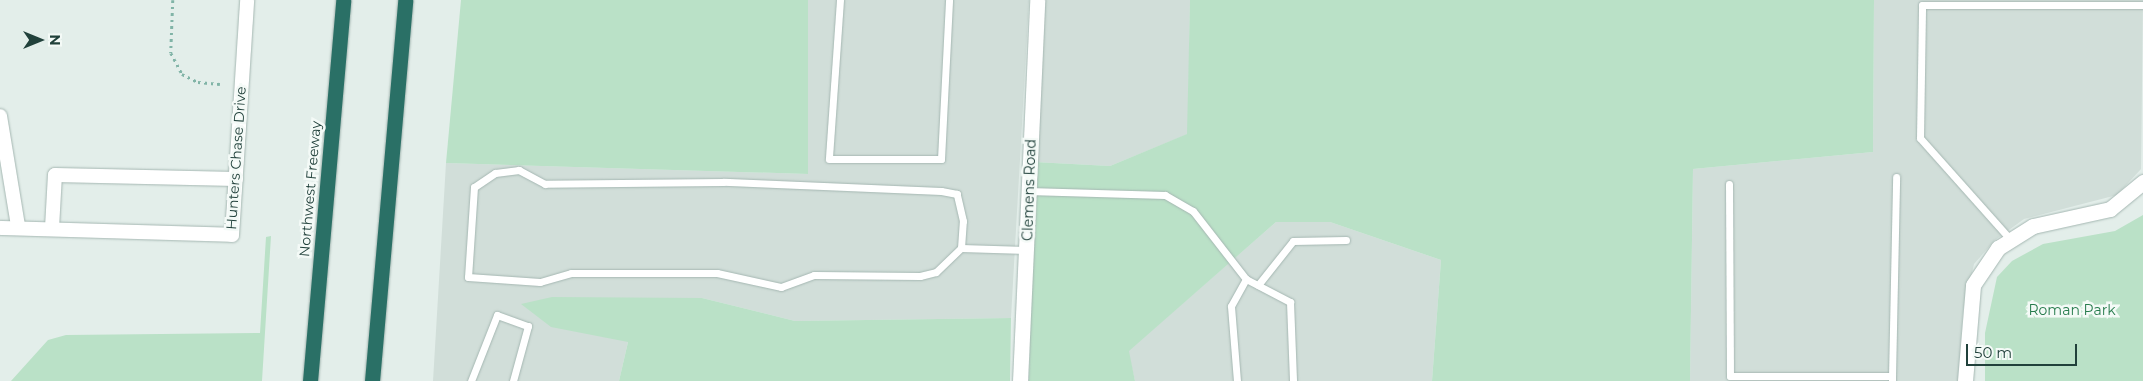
<!DOCTYPE html>
<html>
<head>
<meta charset="utf-8">
<style>
	body { margin:0 }
	#map { position:relative; width:2143px; height:381px; overflow:hidden; background:#e3eeea; font-family:Montserrat,sans-serif }
	div>[style] { position:absolute }
	.built>* { inset:0; background:#d1ded9 }
	.green>* { inset:0; background:#bae1c7 }
	.path>* { height:2.5px; margin-top:-1.25px; transform-origin:0; background:repeating-linear-gradient(90deg,#81b4a7 0 2.5px,transparent 0 6.5px) }
	.roads { filter:drop-shadow(0 0 1px #a5b7b2) drop-shadow(0 0 1px #a5b7b2) }
	.service>* { height:7px; margin:-3.5px; padding:0 3.5px; transform-origin:3.5px; border-radius:3.5px; background:#fff }
	.minor>* { height:14px; margin:-7px; padding:0 7px; transform-origin:7px; border-radius:7px; background:#fff }
	.tertiary>* { height:15px; margin:-7.5px; padding:0 7.5px; transform-origin:7.5px; border-radius:7.5px; background:#fff }
	.motorway>* { height:15px; margin:-7.5px; padding:0 7.5px; transform-origin:7.5px; border-radius:7.5px; background:#2a7066 }
	span { translate:-50% -50%; white-space:nowrap; text-align:center; line-height:1.15; -webkit-text-stroke:5px #f4faf7; paint-order:stroke }
	.street-label { font-size:14px; color:#21413b }
	.park-label { font-size:14px; color:#277c4d }
	.north { position:absolute; left:15px; top:15px; width:50px; height:50px; -webkit-text-stroke:4px #f4faf7; paint-order:stroke; rotate:90deg; font-size:14px; font-weight:700; line-height:20px; text-align:center; color:#21413b }
	.north::after { content:''; display:block; margin:auto; width:18px; height:22px; background:#21413b; clip-path:polygon(50% 0,100% 100%,50% 72%,0 100%) }
	.scale { position:absolute; left:1966px; top:344px; width:111px; height:22px; box-sizing:border-box; border:2px solid #21413b; border-top:0; padding-left:6px; font-size:15px; line-height:18px; white-space:nowrap; color:#21413b; -webkit-text-stroke:4px #f4faf7; paint-order:stroke }
</style>
</head>
<body>
<div id="map">
	<div class="built">
		<div style="clip-path:polygon(808px 0,1029px 0,1011px 318px,795px 321px,702px 298px,638px 298px,619px 381px,433px 381px,446px 163px,808px 174px)"></div>
		<div style="clip-path:polygon(1043px 0,1190px 0,1188px 134px,1110px 166px,1034px 162px)"></div>
		<div style="clip-path:polygon(1874px 0,2143px 0,2141px 169px,2117px 195px,2024px 219px,1995px 240px,1974px 264px,1963px 311px,1958px 381px,1690px 381px,1693px 169px,1873px 152px)"></div>
		<div style="clip-path:polygon(1276px 222px,1330px 222px,1441px 260px,1432px 381px,1135px 381px,1128px 351px)"></div>
	</div>
	<div class="green">
		<div style="clip-path:polygon(461px 0,808px 0,808px 174px,446px 163px)"></div>
		<div style="clip-path:polygon(1190px 0,1874px 0,1873px 152px,1693px 169px,1690px 381px,1432px 381px,1441px 260px,1330px 222px,1276px 222px,1129px 351px,1135px 381px,1029px 381px,1034px 162px,1110px 166px,1187px 134px)"></div>
		<div style="clip-path:polygon(2143px 215px,2143px 381px,1985px 381px,1985px 333px,1997px 277px,2012px 261px,2043px 244px,2115px 231px)"></div>
		<div style="clip-path:polygon(271px 236px,262px 381px,11px 381px,48px 340px,66px 335px,260px 333px,266px 237px)"></div>
		<div style="clip-path:polygon(552px 297px,702px 298px,795px 321px,1011px 318px,1010px 381px,619px 381px,628px 342px,551px 327px,521px 304px)"></div>
	</div>
	<div class="path">
		<div style="left:173px;top:0;width:53px;rotate:92.2deg"></div>
		<div style="left:171px;top:53px;width:24px;rotate:62deg"></div>
		<div style="left:182px;top:74px;width:18px;rotate:27deg"></div>
		<div style="left:198px;top:82px;width:22px;rotate:5deg"></div>
	</div>
	<div class="roads">
		<div class="service">
			<div style="left:840px;top:0;width:159px;rotate:94deg"></div>
			<div style="left:829px;top:159px;width:112px"></div>
			<div style="left:941px;top:159px;width:159px;rotate:-87.1deg"></div>
			<div style="left:1729px;top:184px;width:192px;rotate:89.7deg"></div>
			<div style="left:1730px;top:376px;width:162px"></div>
			<div style="left:1892px;top:376px;width:5px;rotate:90deg"></div>
			<div style="left:1028px;top:191px;width:137px;rotate:1.7deg"></div>
			<div style="left:1165px;top:195px;width:32px;rotate:30deg"></div>
			<div style="left:1193px;top:211px;width:86px;rotate:52.1deg"></div>
			<div style="left:1246px;top:279px;width:50px;rotate:27.6deg"></div>
			<div style="left:1290px;top:302px;width:79px;rotate:87.8deg"></div>
			<div style="left:2010px;top:239px;width:135px;rotate:-131.7deg"></div>
			<div style="left:1920px;top:138px;width:133px;rotate:-89.1deg"></div>
			<div style="left:1922px;top:5px;width:221px"></div>
			<div style="left:961px;top:248px;width:27px;rotate:-86deg"></div>
			<div style="left:963px;top:221px;width:28px;rotate:-103deg"></div>
			<div style="left:957px;top:194px;width:16px;rotate:-169deg"></div>
			<div style="left:941px;top:191px;width:218px;rotate:-177.6deg"></div>
			<div style="left:723px;top:182px;width:178px;rotate:179.4deg"></div>
			<div style="left:545px;top:184px;width:30px;rotate:-152deg"></div>
			<div style="left:519px;top:170px;width:24px;rotate:173deg"></div>
			<div style="left:495px;top:173px;width:25px;rotate:146deg"></div>
			<div style="left:474px;top:187px;width:90px;rotate:93.8deg"></div>
			<div style="left:468px;top:277px;width:72px;rotate:4deg"></div>
			<div style="left:540px;top:282px;width:32px;rotate:-16deg"></div>
			<div style="left:571px;top:273px;width:146px"></div>
			<div style="left:717px;top:273px;width:66px;rotate:12.3deg"></div>
			<div style="left:781px;top:287px;width:35px;rotate:-20deg"></div>
			<div style="left:814px;top:275px;width:106px;rotate:0.5deg"></div>
			<div style="left:920px;top:276px;width:16px;rotate:-14deg"></div>
			<div style="left:936px;top:272px;width:35px;rotate:-44deg"></div>
			<div style="left:961px;top:248px;width:65px;rotate:1.8deg"></div>
			<div style="left:1258px;top:285px;width:56px;rotate:-51.5deg"></div>
			<div style="left:1293px;top:241px;width:53px;rotate:-1.1deg"></div>
			<div style="left:1892px;top:376px;width:199px;rotate:-88.8deg"></div>
			<div style="left:471px;top:381px;width:71px;rotate:-68.5deg"></div>
			<div style="left:497px;top:315px;width:33px;rotate:20deg"></div>
			<div style="left:528px;top:326px;width:57px;rotate:105.3deg"></div>
			<div style="left:1237px;top:381px;width:75px;rotate:-94.6deg"></div>
			<div style="left:1231px;top:306px;width:31px;rotate:-61deg"></div>
		</div>
		<div class="minor">
			<div style="left:0;top:116px;width:111px;rotate:80.7deg"></div>
			<div style="left:0;top:228px;width:232px;rotate:1.7deg"></div>
			<div style="left:232px;top:235px;width:235px;rotate:-86.3deg"></div>
			<div style="left:52px;top:228px;width:53px;rotate:-86.8deg"></div>
			<div style="left:55px;top:175px;width:181px;rotate:1.3deg"></div>
		</div>
		<div class="tertiary">
			<div style="left:1020px;top:381px;width:381px;rotate:-87.4deg"></div>
			<div style="left:1965px;top:381px;width:96px;rotate:-85.2deg"></div>
			<div style="left:1973px;top:285px;width:45px;rotate:-56deg"></div>
			<div style="left:1998px;top:248px;width:41px;rotate:-32.2deg"></div>
			<div style="left:2033px;top:226px;width:79px;rotate:-12.4deg"></div>
			<div style="left:2110px;top:209px;width:43px;rotate:-39.3deg"></div>
		</div>
		<div class="motorway">
			<div style="left:310px;top:381px;width:382px;rotate:-85deg"></div>
			<div style="left:372px;top:381px;width:382px;rotate:-85deg"></div>
		</div>
	</div>
	<div class="street-label">
		<span style="left:236px;top:158px;rotate:-86deg">Hunters Chase Drive</span>
		<span style="left:310px;top:189px;rotate:-85deg">Northwest Freeway</span>
		<span style="left:1029px;top:190px;rotate:-88deg">Clemens Road</span>
	</div>
	<div class="park-label">
		<span style="left:2072px;top:310px">Roman Park</span>
	</div>
	<div class="north">N</div>
	<div class="scale">50 m</div>
</div>
</body>
</html>
